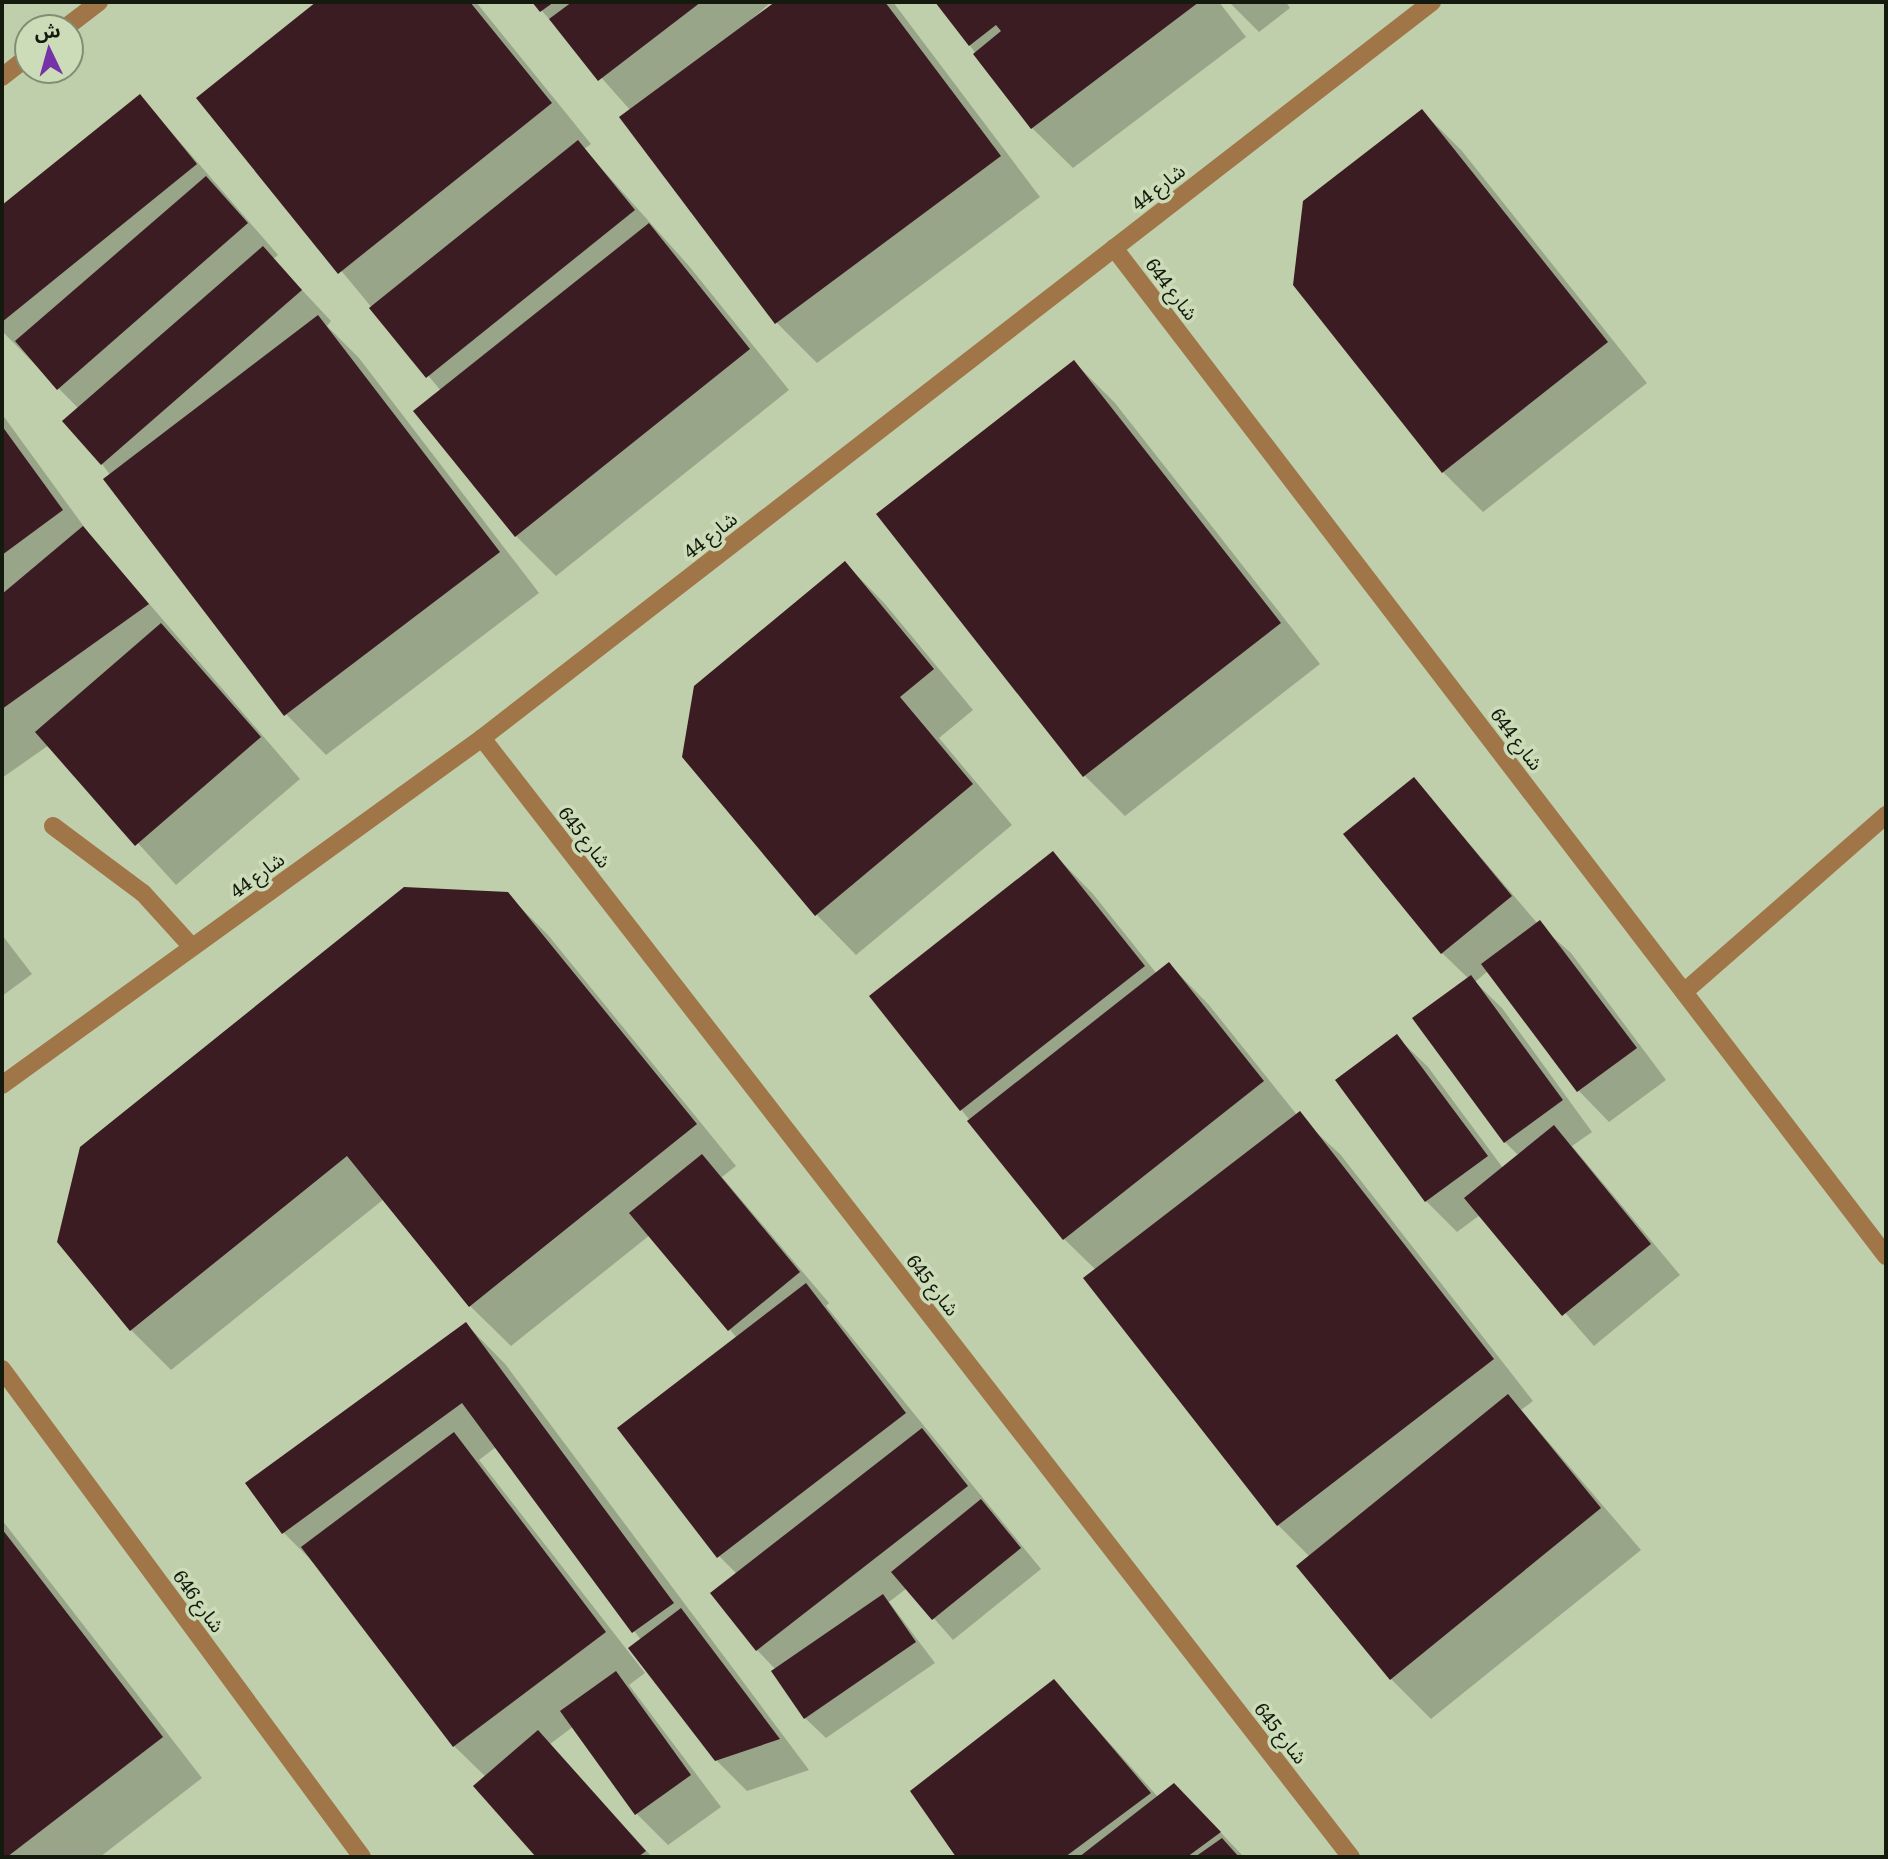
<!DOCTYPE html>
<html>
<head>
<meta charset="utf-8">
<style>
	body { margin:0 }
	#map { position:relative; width:1888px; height:1859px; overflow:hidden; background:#bfcfac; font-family:Literata,"Noto Sans Arabic",serif }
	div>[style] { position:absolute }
	.shadow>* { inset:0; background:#0003 }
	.building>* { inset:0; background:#3c1c23 }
	.service>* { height:18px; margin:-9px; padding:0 9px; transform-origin:9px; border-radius:9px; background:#a07547 }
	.minor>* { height:18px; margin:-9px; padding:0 9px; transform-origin:9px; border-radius:9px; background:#a07547 }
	span { translate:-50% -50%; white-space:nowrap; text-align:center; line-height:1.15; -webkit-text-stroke:7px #ccdcb8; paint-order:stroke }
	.street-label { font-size:19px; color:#141a0d }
	.frame { position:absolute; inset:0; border:4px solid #141a0d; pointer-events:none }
	.north { position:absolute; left:14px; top:14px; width:70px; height:70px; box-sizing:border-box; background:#ccdcb8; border:2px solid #828e74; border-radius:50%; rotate:355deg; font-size:19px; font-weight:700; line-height:28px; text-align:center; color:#141a0d }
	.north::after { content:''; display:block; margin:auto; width:24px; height:32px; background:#7533a7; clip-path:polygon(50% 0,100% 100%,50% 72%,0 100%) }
</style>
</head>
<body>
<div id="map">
	<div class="shadow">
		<div style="clip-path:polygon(318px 2px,476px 2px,591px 144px,584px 149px,689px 266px,789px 390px,556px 576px,516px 536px,441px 391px,198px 98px)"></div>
		<div style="clip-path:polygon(534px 2px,771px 2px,734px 35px,778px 2px,893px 2px,1040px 197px,817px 363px,777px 323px,622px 118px,631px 111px)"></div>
		<div style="clip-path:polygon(937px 2px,1219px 2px,1246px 37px,1073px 168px,1032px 128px)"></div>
		<div style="clip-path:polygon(1229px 2px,1286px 2px,1290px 8px,1259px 32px)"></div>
		<div style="clip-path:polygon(140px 96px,278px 255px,273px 259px,331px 321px,327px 326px,359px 358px,539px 593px,326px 755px,286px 714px,102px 464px,79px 409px,2px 331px,2px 208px)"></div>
		<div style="clip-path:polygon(1422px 111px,1462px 151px,1647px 383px,1483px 512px,1443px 472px)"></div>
		<div style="clip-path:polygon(1074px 362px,1115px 403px,1320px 664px,1125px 816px,1085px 776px,879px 514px)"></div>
		<div style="clip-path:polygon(2px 414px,90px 535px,300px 779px,176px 885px,49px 745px,2px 778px)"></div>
		<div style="clip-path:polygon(845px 563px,885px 604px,973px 710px,939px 738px,1012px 825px,856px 955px,816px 914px)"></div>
		<div style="clip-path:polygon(1414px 779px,1538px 924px,1571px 953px,1666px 1080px,1609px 1122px,1579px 1091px,1488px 971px,1475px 982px,1502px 1008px,1592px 1132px,1572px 1146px,1680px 1275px,1594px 1346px,1480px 1215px,1457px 1232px,1426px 1201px,1397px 1037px,1428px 1067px,1503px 1168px,1519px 1156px,1505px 1142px,1469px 979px,1442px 953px)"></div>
		<div style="clip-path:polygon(1053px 853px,1093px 894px,1157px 974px,1169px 964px,1209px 1005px,1297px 1115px,1340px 1154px,1533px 1401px,1521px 1410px,1641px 1550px,1431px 1719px,1391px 1679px,1298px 1566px,1310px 1557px,1278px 1525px,1085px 1278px,1096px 1270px,1064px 1239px,871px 996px)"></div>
		<div style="clip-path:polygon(507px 894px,548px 935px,736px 1166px,722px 1177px,829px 1303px,826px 1306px,1041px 1569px,953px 1640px,907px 1588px,889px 1602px,935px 1663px,826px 1738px,805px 1718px,776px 1670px,757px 1650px,737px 1574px,719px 1556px,737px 1338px,650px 1235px,511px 1346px,470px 1306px,384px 1199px,171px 1370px,131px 1330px)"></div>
		<div style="clip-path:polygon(2px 935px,32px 974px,2px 996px)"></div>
		<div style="clip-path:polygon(466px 1324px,506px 1365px,809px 1770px,747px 1791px,716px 1760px,641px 1640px,496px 1447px,479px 1460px,645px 1673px,629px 1685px,721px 1807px,668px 1845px,637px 1814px,574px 1726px,550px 1744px,652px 1857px,538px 1857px,476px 1786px,486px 1777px,454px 1746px,321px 1570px,284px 1533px,248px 1484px)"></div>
		<div style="clip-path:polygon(2px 1520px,202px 1778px,100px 1857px,2px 1857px)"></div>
		<div style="clip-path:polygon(1054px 1681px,1158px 1797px,1205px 1816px,1244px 1857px,958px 1857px,912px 1791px)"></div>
	</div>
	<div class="building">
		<div style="clip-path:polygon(316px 2px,470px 2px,552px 103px,338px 274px,196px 98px)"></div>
		<div style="clip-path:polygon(532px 2px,554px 2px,540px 12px)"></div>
		<div style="clip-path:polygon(572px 2px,701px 2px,598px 81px,549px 19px)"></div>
		<div style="clip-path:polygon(775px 2px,885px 2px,1001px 156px,775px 324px,619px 117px)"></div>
		<div style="clip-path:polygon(935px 2px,1199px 2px,1031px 129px,973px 54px,1001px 31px,996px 25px,969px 46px)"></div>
		<div style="clip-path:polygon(140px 94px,197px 164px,2px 322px,2px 205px)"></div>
		<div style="clip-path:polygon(1422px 109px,1608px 342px,1442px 473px,1293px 285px,1303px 201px)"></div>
		<div style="clip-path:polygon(578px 140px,635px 210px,426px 378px,369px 308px)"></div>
		<div style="clip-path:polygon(206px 176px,248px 223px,57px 390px,15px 341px)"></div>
		<div style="clip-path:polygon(649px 223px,750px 349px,515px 537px,413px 411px)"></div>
		<div style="clip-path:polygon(263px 246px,302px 290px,101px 465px,62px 421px)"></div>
		<div style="clip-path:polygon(318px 315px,500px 552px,284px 716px,103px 479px)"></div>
		<div style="clip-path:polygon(1074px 360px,1281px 623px,1083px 777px,876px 514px)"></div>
		<div style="clip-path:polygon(2px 426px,63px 510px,2px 555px)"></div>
		<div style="clip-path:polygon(83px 526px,149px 604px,2px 709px,2px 594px)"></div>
		<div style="clip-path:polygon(845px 561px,934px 669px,900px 697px,973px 784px,815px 916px,682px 757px,694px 686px)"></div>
		<div style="clip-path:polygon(161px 623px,261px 737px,135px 846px,35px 732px)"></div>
		<div style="clip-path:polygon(1414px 777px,1512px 896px,1441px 954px,1343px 834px)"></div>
		<div style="clip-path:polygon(1053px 851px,1145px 966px,960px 1111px,869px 996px)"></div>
		<div style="clip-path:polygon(404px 887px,508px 892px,697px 1124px,469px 1307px,347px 1156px,130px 1331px,57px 1242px,80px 1147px)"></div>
		<div style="clip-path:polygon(1540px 920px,1637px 1048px,1577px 1092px,1481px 964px)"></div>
		<div style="clip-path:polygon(1169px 962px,1264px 1081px,1063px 1240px,967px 1121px)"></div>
		<div style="clip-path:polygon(1471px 975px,1563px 1100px,1504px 1143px,1412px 1018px)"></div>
		<div style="clip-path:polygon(1397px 1034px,1488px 1156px,1425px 1202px,1335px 1080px)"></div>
		<div style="clip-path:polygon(1300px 1111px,1494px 1359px,1277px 1526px,1083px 1278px)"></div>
		<div style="clip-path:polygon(1554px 1125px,1651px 1244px,1562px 1316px,1464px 1198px)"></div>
		<div style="clip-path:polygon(702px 1154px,800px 1272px,728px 1331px,629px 1213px)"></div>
		<div style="clip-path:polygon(806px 1283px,906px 1413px,717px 1558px,617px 1428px)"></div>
		<div style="clip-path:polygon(466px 1322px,674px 1603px,632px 1633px,462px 1403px,282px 1534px,245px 1483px)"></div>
		<div style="clip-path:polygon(1508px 1394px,1601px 1508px,1390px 1680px,1296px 1566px)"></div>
		<div style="clip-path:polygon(922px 1428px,968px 1486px,756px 1651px,710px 1593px)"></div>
		<div style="clip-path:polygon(454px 1432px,606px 1632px,453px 1747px,301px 1547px)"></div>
		<div style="clip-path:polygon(981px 1499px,1021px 1548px,932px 1620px,891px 1572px)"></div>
		<div style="clip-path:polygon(2px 1529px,163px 1737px,7px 1857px,2px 1857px)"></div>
		<div style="clip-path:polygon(883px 1594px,916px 1642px,804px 1719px,771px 1671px)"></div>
		<div style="clip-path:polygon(681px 1608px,780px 1739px,715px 1761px,628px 1648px)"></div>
		<div style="clip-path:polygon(616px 1671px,691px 1775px,635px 1815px,560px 1711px)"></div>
		<div style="clip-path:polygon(1054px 1679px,1151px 1793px,1065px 1857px,956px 1857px,910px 1791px)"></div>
		<div style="clip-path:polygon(538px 1730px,646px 1851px,638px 1857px,536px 1857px,473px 1786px)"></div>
		<div style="clip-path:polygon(1174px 1783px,1221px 1832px,1187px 1857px,1079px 1857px)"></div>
		<div style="clip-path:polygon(1222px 1838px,1239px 1857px,1195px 1857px)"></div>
	</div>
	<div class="service">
		<div style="left:53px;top:826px;width:112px;rotate:36.7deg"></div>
		<div style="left:143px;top:893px;width:73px;rotate:47.8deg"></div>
		<div style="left:1684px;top:992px;width:269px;rotate:-41.2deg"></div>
	</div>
	<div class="minor">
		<div style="left:65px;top:28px;width:43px;rotate:-37.4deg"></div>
		<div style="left:2px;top:77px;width:33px;rotate:-38deg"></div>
		<div style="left:1114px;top:248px;width:1270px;rotate:52.55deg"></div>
		<div style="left:482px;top:738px;width:1417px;rotate:52.17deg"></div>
		<div style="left:2px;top:1085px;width:592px;rotate:-35.86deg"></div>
		<div style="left:482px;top:738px;width:1202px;rotate:-37.77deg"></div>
		<div style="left:2px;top:1369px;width:606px;rotate:53.58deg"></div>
	</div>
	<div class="street-label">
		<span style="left:1158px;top:187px;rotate:-38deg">شارع 44</span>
		<span style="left:1172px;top:289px;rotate:53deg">شارع 644</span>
		<span style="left:710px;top:535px;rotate:-38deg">شارع 44</span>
		<span style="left:1517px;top:739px;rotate:53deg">شارع 644</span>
		<span style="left:585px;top:837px;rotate:52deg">شارع 645</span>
		<span style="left:257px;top:875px;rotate:-36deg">شارع 44</span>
		<span style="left:933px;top:1285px;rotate:52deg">شارع 645</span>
		<span style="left:199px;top:1601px;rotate:54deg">شارع 646</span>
		<span style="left:1281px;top:1733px;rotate:52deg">شارع 645</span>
	</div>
	<div class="frame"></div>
	<div class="north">ش</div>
</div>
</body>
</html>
